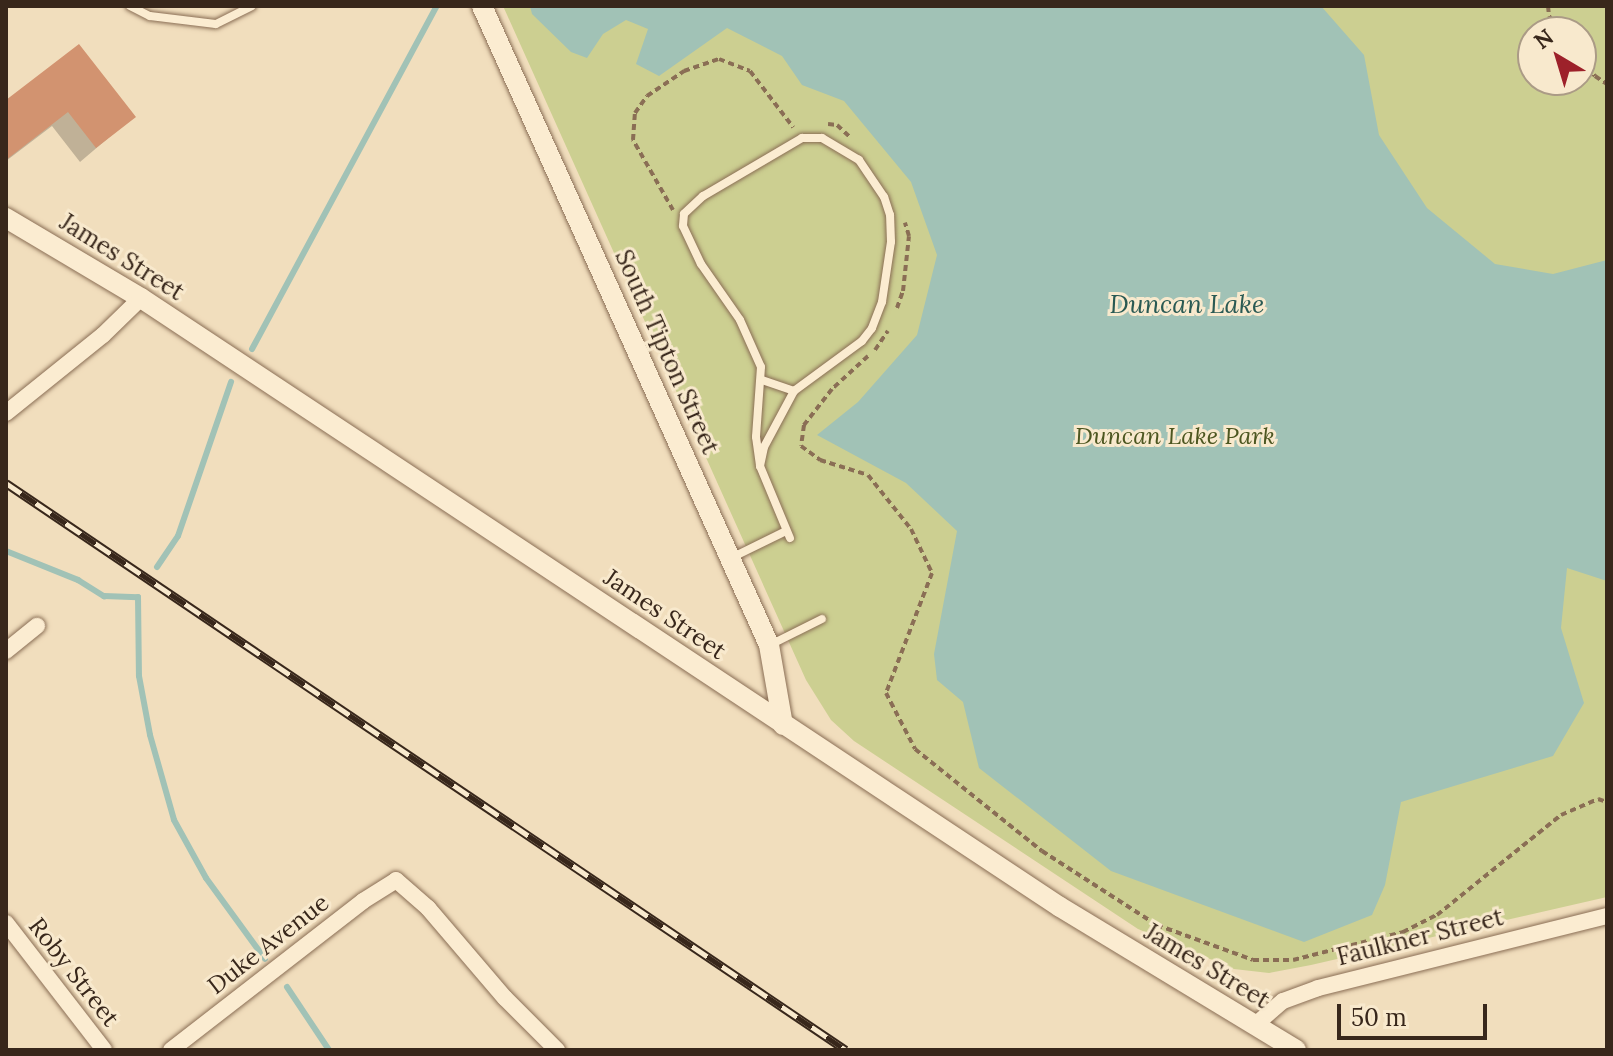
<!DOCTYPE html>
<html>
<head>
<meta charset="utf-8">
<style>
	body { margin:0 }
	#map { position:relative; width:1613px; height:1056px; overflow:hidden; background:#f1debd; font-family:Lora,serif }
	div>[style] { position:absolute }
	.green>* { inset:0; background:#cccf91 }
	.water>* { inset:0; background:#a1c2b6 }
	.shadow>* { inset:0; background:#0003 }
	.stream>* { height:6px; margin:-3px; padding:0 3px; transform-origin:3px; border-radius:3px; background:#a1c2b6 }
	.building>* { inset:0; background:#d29370 }
	.path>* { height:4px; margin-top:-2px; transform-origin:0; background:repeating-linear-gradient(90deg,#8a6e55 0 6px,transparent 0 10px) }
	.roads { filter:drop-shadow(0 0 2px #8a6e55) drop-shadow(0 0 2px #8a6e55) }
	.service>* { height:8px; margin:-4px; padding:0 4px; transform-origin:4px; border-radius:4px; background:#fbecd1 }
	.minor>* { height:16px; margin:-8px; padding:0 8px; transform-origin:8px; border-radius:8px; background:#fbecd1 }
	.tertiary>* { height:20px; margin:-10px; padding:0 10px; transform-origin:10px; border-radius:10px; background:#fbecd1 }
	.rail>* { height:9px; margin-top:-4.5px; transform-origin:0; background:repeating-linear-gradient(90deg,#f8e9cd 0 18px,#38271b 0 36px); box-sizing:border-box; border-block:2px solid #38271b }
	span { translate:-50% -50%; white-space:nowrap; text-align:center; line-height:1.15; -webkit-text-stroke:6px #f8e9cd; paint-order:stroke }
	.street-label { font-size:24px; color:#38271b }
	.park-label { font-size:24px; color:#4c5620; font-style:italic }
	.water-label { font-size:26px; color:#295953; font-style:italic }
	.frame { position:absolute; inset:0; border:8px solid #38271b; pointer-events:none }
	.north { position:absolute; left:1517px; top:16px; width:80px; height:80px; box-sizing:border-box; background:#f8e9cd; border:2px solid #ab9b86; border-radius:50%; rotate:322deg; font-size:22px; font-weight:700; line-height:32px; text-align:center; color:#38271b }
	.north::after { content:''; display:block; margin:auto; width:28px; height:36px; background:#9d212a; clip-path:polygon(50% 0,100% 100%,50% 72%,0 100%) }
	.scale { position:absolute; left:1337px; top:1004px; width:150px; height:36px; box-sizing:border-box; border:4px solid #38271b; border-top:0; padding-left:10px; font-size:24px; line-height:28px; white-space:nowrap; color:#38271b; -webkit-text-stroke:6px #f8e9cd; paint-order:stroke }
</style>
</head>
<body>
<div id="map">
	<div class="green">
		<div style="clip-path:polygon(evenodd,503px 6px,1607px 6px,1607px 897px,1311px 965px,1269px 973px,1234px 969px,1138px 929px,854px 741px,831px 720px,806px 680px,503px 6px,1533px 32px,1581px 32px,1581px 80px,1533px 80px,1533px 32px)"></div>
	</div>
	<div class="water">
		<div style="clip-path:polygon(530px 6px,1321px 6px,1364px 55px,1379px 135px,1427px 208px,1495px 264px,1553px 274px,1607px 260px,1607px 581px,1567px 568px,1561px 628px,1584px 703px,1553px 756px,1401px 802px,1385px 885px,1372px 915px,1304px 942px,1111px 871px,979px 768px,963px 702px,937px 680px,934px 654px,957px 531px,906px 483px,817px 435px,858px 402px,917px 335px,937px 255px,911px 182px,844px 101px,802px 85px,782px 56px,727px 28px,659px 76px,636px 64px,648px 29px,626px 20px,603px 34px,587px 58px,571px 52px,532px 14px)"></div>
	</div>
	<div class="shadow">
		<div style="clip-path:polygon(6px 103px,133px 117px,80px 162px,52px 126px,6px 161px)"></div>
	</div>
	<div class="stream">
		<div style="left:252px;top:349px;width:390px;rotate:-61.7deg"></div>
		<div style="left:6px;top:551px;width:78px;rotate:21.9deg"></div>
		<div style="left:78px;top:580px;width:31px;rotate:32deg"></div>
		<div style="left:104px;top:596px;width:34px;rotate:2deg"></div>
		<div style="left:138px;top:597px;width:79px;rotate:89.3deg"></div>
		<div style="left:139px;top:676px;width:60px;rotate:79.4deg"></div>
		<div style="left:150px;top:735px;width:88px;rotate:74.2deg"></div>
		<div style="left:174px;top:820px;width:66px;rotate:61.1deg"></div>
		<div style="left:206px;top:878px;width:100px;rotate:53.9deg"></div>
		<div style="left:157px;top:567px;width:37px;rotate:-56deg"></div>
		<div style="left:178px;top:536px;width:163px;rotate:-71deg"></div>
		<div style="left:287px;top:987px;width:76px;rotate:56.3deg"></div>
	</div>
	<div class="building">
		<div style="clip-path:polygon(79px 44px,136px 117px,96px 148px,68px 112px,6px 160px,6px 100px)"></div>
	</div>
	<div class="path">
		<div style="left:1548px;top:6px;width:10px;rotate:84deg"></div>
		<div style="left:1549px;top:16px;width:20px;rotate:53deg"></div>
		<div style="left:1581px;top:59px;width:22px;rotate:51deg"></div>
		<div style="left:1595px;top:76px;width:14px;rotate:34deg"></div>
		<div style="left:828px;top:124px;width:9px;rotate:6deg"></div>
		<div style="left:837px;top:125px;width:18px;rotate:43deg"></div>
		<div style="left:673px;top:210px;width:81px;rotate:-119.7deg"></div>
		<div style="left:633px;top:140px;width:27px;rotate:-86deg"></div>
		<div style="left:635px;top:113px;width:21px;rotate:-55deg"></div>
		<div style="left:647px;top:96px;width:45px;rotate:-34deg"></div>
		<div style="left:684px;top:71px;width:37px;rotate:-19deg"></div>
		<div style="left:719px;top:59px;width:33px;rotate:21deg"></div>
		<div style="left:750px;top:71px;width:71px;rotate:52.5deg"></div>
		<div style="left:897px;top:308px;width:18px;rotate:-71deg"></div>
		<div style="left:903px;top:291px;width:55px;rotate:-83.8deg"></div>
		<div style="left:909px;top:236px;width:14px;rotate:-107deg"></div>
		<div style="left:875px;top:350px;width:23px;rotate:-56deg"></div>
		<div style="left:868px;top:356px;width:49px;rotate:137.5deg"></div>
		<div style="left:832px;top:389px;width:46px;rotate:127.9deg"></div>
		<div style="left:804px;top:425px;width:21px;rotate:98deg"></div>
		<div style="left:801px;top:446px;width:24px;rotate:36deg"></div>
		<div style="left:820px;top:460px;width:50px;rotate:17.4deg"></div>
		<div style="left:868px;top:475px;width:69px;rotate:51.5deg"></div>
		<div style="left:911px;top:529px;width:49px;rotate:64.5deg"></div>
		<div style="left:932px;top:573px;width:129px;rotate:111deg"></div>
		<div style="left:886px;top:693px;width:63px;rotate:62.6deg"></div>
		<div style="left:915px;top:749px;width:163px;rotate:38.8deg"></div>
		<div style="left:1042px;top:851px;width:137px;rotate:32.8deg"></div>
		<div style="left:1157px;top:925px;width:102px;rotate:20deg"></div>
		<div style="left:1253px;top:960px;width:40px"></div>
		<div style="left:1293px;top:960px;width:114px;rotate:-14.3deg"></div>
		<div style="left:1403px;top:932px;width:38px;rotate:-27deg"></div>
		<div style="left:1437px;top:915px;width:159px;rotate:-38.9deg"></div>
		<div style="left:1561px;top:815px;width:40px;rotate:-23.4deg"></div>
		<div style="left:1598px;top:799px;width:9px;rotate:18deg"></div>
	</div>
	<div class="roads">
		<div class="service">
			<div style="left:130px;top:6px;width:22px;rotate:27deg"></div>
			<div style="left:150px;top:16px;width:66px;rotate:6.9deg"></div>
			<div style="left:216px;top:24px;width:40px;rotate:-26.6deg"></div>
			<div style="left:762px;top:380px;width:34px;rotate:19deg"></div>
			<div style="left:760px;top:466px;width:19px;rotate:-78deg"></div>
			<div style="left:764px;top:447px;width:64px;rotate:-61.8deg"></div>
			<div style="left:794px;top:391px;width:84px;rotate:-36.3deg"></div>
			<div style="left:862px;top:341px;width:16px;rotate:-52deg"></div>
			<div style="left:872px;top:328px;width:28px;rotate:-69deg"></div>
			<div style="left:882px;top:302px;width:61px;rotate:-81.5deg"></div>
			<div style="left:891px;top:242px;width:27px;rotate:-92deg"></div>
			<div style="left:890px;top:215px;width:19px;rotate:-108deg"></div>
			<div style="left:884px;top:197px;width:45px;rotate:-124deg"></div>
			<div style="left:859px;top:160px;width:43px;rotate:-149.3deg"></div>
			<div style="left:822px;top:138px;width:20px;rotate:180deg"></div>
			<div style="left:802px;top:138px;width:115px;rotate:149.6deg"></div>
			<div style="left:703px;top:196px;width:26px;rotate:137deg"></div>
			<div style="left:684px;top:214px;width:12px;rotate:95deg"></div>
			<div style="left:683px;top:226px;width:42px;rotate:64.7deg"></div>
			<div style="left:701px;top:264px;width:68px;rotate:55.1deg"></div>
			<div style="left:740px;top:320px;width:51px;rotate:65.9deg"></div>
			<div style="left:761px;top:367px;width:70px;rotate:94.1deg"></div>
			<div style="left:756px;top:437px;width:29px;rotate:82deg"></div>
			<div style="left:760px;top:466px;width:78px;rotate:67.4deg"></div>
			<div style="left:731px;top:558px;width:61px;rotate:-26.1deg"></div>
			<div style="left:770px;top:645px;width:58px;rotate:-26.6deg"></div>
		</div>
		<div class="minor">
			<div style="left:6px;top:413px;width:124px;rotate:-38.8deg"></div>
			<div style="left:103px;top:335px;width:53px;rotate:-44.2deg"></div>
			<div style="left:6px;top:651px;width:40px;rotate:-39deg"></div>
			<div style="left:6px;top:923px;width:160px;rotate:52.3deg"></div>
			<div style="left:1254px;top:1026px;width:38px;rotate:-41deg"></div>
			<div style="left:1283px;top:1001px;width:37px;rotate:-20deg"></div>
			<div style="left:1318px;top:988px;width:298px;rotate:-14deg"></div>
			<div style="left:171px;top:1050px;width:243px;rotate:-37.8deg"></div>
			<div style="left:363px;top:901px;width:39px;rotate:-32deg"></div>
			<div style="left:396px;top:880px;width:43px;rotate:41.2deg"></div>
			<div style="left:428px;top:908px;width:118px;rotate:49.5deg"></div>
			<div style="left:505px;top:998px;width:74px;rotate:45deg"></div>
		</div>
		<div class="tertiary">
			<div style="left:482px;top:6px;width:700px;rotate:65.81deg"></div>
			<div style="left:769px;top:645px;width:81px;rotate:80.1deg"></div>
			<div style="left:6px;top:218px;width:157px;rotate:30.7deg"></div>
			<div style="left:141px;top:298px;width:1102px;rotate:33.53deg"></div>
			<div style="left:1060px;top:907px;width:276px;rotate:31.2deg"></div>
		</div>
	</div>
	<div class="rail">
		<div style="left:6px;top:483px;width:1013px;rotate:34.02deg"></div>
	</div>
	<div class="street-label">
		<span style="left:122px;top:257px;rotate:32deg">James Street</span>
		<span style="left:667px;top:352px;rotate:66deg">South Tipton Street</span>
		<span style="left:665px;top:614px;rotate:34deg">James Street</span>
		<span style="left:1420px;top:937px;rotate:-14deg">Faulkner Street</span>
		<span style="left:268px;top:944px;rotate:-38deg">Duke Avenue</span>
		<span style="left:1207px;top:966px;rotate:31deg">James Street</span>
		<span style="left:74px;top:972px;rotate:52deg">Roby Street</span>
	</div>
	<div class="park-label">
		<span style="left:1175px;top:436px">Duncan Lake Park</span>
	</div>
	<div class="water-label">
		<span style="left:1187px;top:304px">Duncan Lake</span>
	</div>
	<div class="frame"></div>
	<div class="north">N</div>
	<div class="scale">50 m</div>
</div>
</body>
</html>
